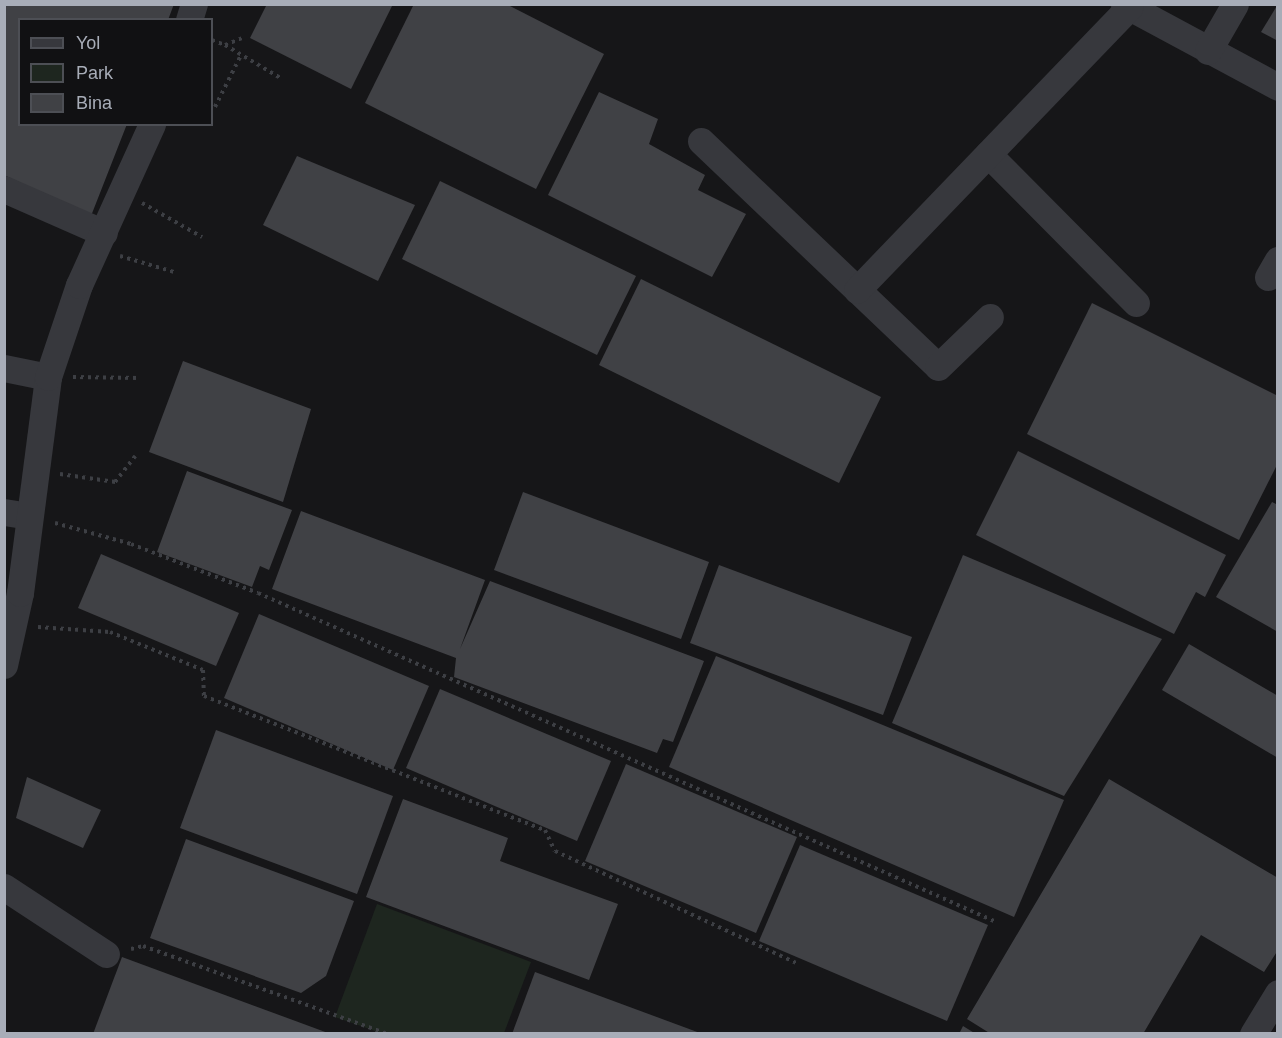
<!DOCTYPE html>
<html>
<head>
<meta charset="utf-8">
<style>
	body { margin:0 }
	#map { position:relative; width:1282px; height:1038px; overflow:hidden; background:#161618; font-family:Arial,sans-serif }
	div>[style] { position:absolute }
	.green>* { inset:0; background:#1e261f }
	.building>* { inset:0; background:#404145 }
	.path>* { height:4px; margin-top:-2px; transform-origin:0; background:repeating-linear-gradient(90deg,#3d3f44 0 3px,transparent 0 7.5px) }
	.minor>* { height:27px; margin:-13.5px; padding:0 13.5px; transform-origin:13.5px; border-radius:13.5px; background:#37383d }
	span { translate:-50% -50%; white-space:nowrap; text-align:center; line-height:1.15; -webkit-text-stroke:5px #111113; paint-order:stroke }
	.frame { position:absolute; inset:0; border:6px solid #a8adb8; pointer-events:none }
	.legend { position:absolute; left:18px; top:18px; width:195px; height:108px; box-sizing:border-box; background:#111113; border:2px solid #4d4f55; margin:0; padding:8px 10px; list-style:none; font-size:18px; color:#a8adb8 }
	.legend li { display:flex; align-items:center; gap:12px; height:30px }
	.legend b { width:30px; border:2px solid #4d4f55 }
</style>
</head>
<body>
<div id="map">
	<div class="green">
		<div style="clip-path:polygon(377px 904px,531px 962px,504px 1033px,381px 1033px,335px 1017px)"></div>
	</div>
	<div class="building">
		<div style="clip-path:polygon(4px 4px,174px 4px,168px 20px,20px 20px,20px 124px,127px 124px,91px 216px,4px 175px)"></div>
		<div style="clip-path:polygon(267px 4px,393px 4px,351px 89px,250px 38px)"></div>
		<div style="clip-path:polygon(414px 4px,506px 4px,604px 54px,536px 189px,365px 103px)"></div>
		<div style="clip-path:polygon(1278px 4px,1278px 41px,1261px 32px)"></div>
		<div style="clip-path:polygon(599px 92px,658px 119px,649px 144px,705px 175px,698px 190px,746px 214px,712px 277px,548px 195px)"></div>
		<div style="clip-path:polygon(297px 156px,415px 205px,378px 281px,263px 225px)"></div>
		<div style="clip-path:polygon(440px 181px,636px 276px,597px 355px,402px 259px)"></div>
		<div style="clip-path:polygon(641px 279px,881px 397px,839px 483px,599px 365px)"></div>
		<div style="clip-path:polygon(1092px 303px,1278px 396px,1278px 463px,1239px 540px,1027px 434px)"></div>
		<div style="clip-path:polygon(183px 361px,311px 409px,283px 502px,149px 452px)"></div>
		<div style="clip-path:polygon(1018px 451px,1226px 555px,1205px 597px,1196px 592px,1174px 634px,976px 535px)"></div>
		<div style="clip-path:polygon(187px 471px,292px 510px,269px 570px,260px 566px,252px 587px,157px 552px)"></div>
		<div style="clip-path:polygon(523px 492px,709px 562px,681px 639px,494px 570px)"></div>
		<div style="clip-path:polygon(1272px 502px,1278px 505px,1278px 632px,1216px 597px)"></div>
		<div style="clip-path:polygon(301px 511px,485px 580px,460px 649px,490px 581px,704px 661px,673px 742px,663px 739px,657px 753px,454px 677px,456px 658px,272px 589px)"></div>
		<div style="clip-path:polygon(101px 554px,239px 613px,216px 666px,78px 608px)"></div>
		<div style="clip-path:polygon(963px 555px,1162px 639px,1064px 796px,892px 723px)"></div>
		<div style="clip-path:polygon(719px 565px,912px 637px,883px 715px,690px 643px)"></div>
		<div style="clip-path:polygon(259px 614px,429px 686px,393px 770px,224px 698px)"></div>
		<div style="clip-path:polygon(1189px 644px,1278px 696px,1278px 758px,1162px 690px)"></div>
		<div style="clip-path:polygon(716px 656px,1064px 800px,1014px 917px,669px 767px)"></div>
		<div style="clip-path:polygon(440px 689px,611px 761px,577px 841px,406px 768px)"></div>
		<div style="clip-path:polygon(216px 730px,393px 796px,357px 894px,180px 828px)"></div>
		<div style="clip-path:polygon(626px 764px,797px 837px,756px 933px,585px 861px)"></div>
		<div style="clip-path:polygon(27px 777px,101px 810px,83px 848px,16px 818px)"></div>
		<div style="clip-path:polygon(1109px 779px,1278px 878px,1278px 950px,1264px 972px,1201px 935px,1143px 1034px,991px 1034px,967px 1019px)"></div>
		<div style="clip-path:polygon(403px 799px,508px 838px,500px 861px,618px 904px,589px 980px,366px 897px)"></div>
		<div style="clip-path:polygon(186px 839px,354px 901px,326px 976px,301px 993px,150px 938px)"></div>
		<div style="clip-path:polygon(800px 845px,988px 925px,947px 1021px,759px 941px)"></div>
		<div style="clip-path:polygon(122px 957px,328px 1033px,328px 1034px,93px 1034px)"></div>
		<div style="clip-path:polygon(535px 972px,700px 1033px,700px 1034px,512px 1034px)"></div>
		<div style="clip-path:polygon(963px 1026px,976px 1034px,959px 1034px)"></div>
	</div>
	<div class="path">
		<div style="left:212px;top:40px;width:14px;rotate:21deg"></div>
		<div style="left:225px;top:45px;width:18px;rotate:-22deg"></div>
		<div style="left:225px;top:45px;width:66px;rotate:30.8deg"></div>
		<div style="left:215px;top:107px;width:58px;rotate:-63.4deg"></div>
		<div style="left:142px;top:203px;width:69px;rotate:29.5deg"></div>
		<div style="left:120px;top:256px;width:56px;rotate:16.5deg"></div>
		<div style="left:73px;top:377px;width:66px;rotate:0.9deg"></div>
		<div style="left:60px;top:474px;width:56px;rotate:8.3deg"></div>
		<div style="left:115px;top:482px;width:33px;rotate:-52deg"></div>
		<div style="left:55px;top:523px;width:79px;rotate:15.4deg"></div>
		<div style="left:131px;top:544px;width:136px;rotate:21.1deg"></div>
		<div style="left:258px;top:593px;width:806px;rotate:24.02deg"></div>
		<div style="left:38px;top:627px;width:72px;rotate:4deg"></div>
		<div style="left:110px;top:632px;width:100px;rotate:22.2deg"></div>
		<div style="left:203px;top:670px;width:26px;rotate:88deg"></div>
		<div style="left:204px;top:696px;width:366px;rotate:21.5deg"></div>
		<div style="left:545px;top:830px;width:23px;rotate:65deg"></div>
		<div style="left:555px;top:851px;width:266px;rotate:24.9deg"></div>
		<div style="left:131px;top:949px;width:12px;rotate:-14deg"></div>
		<div style="left:143px;top:946px;width:259px;rotate:19.8deg"></div>
	</div>
	<div class="minor">
		<div style="left:1124px;top:4px;width:175px;rotate:28.3deg"></div>
		<div style="left:189px;top:20px;width:17px;rotate:-73deg"></div>
		<div style="left:1208px;top:51px;width:54px;rotate:-60.1deg"></div>
		<div style="left:701px;top:141px;width:327px;rotate:43.6deg"></div>
		<div style="left:938px;top:367px;width:72px;rotate:-43.9deg"></div>
		<div style="left:988px;top:154px;width:210px;rotate:45.2deg"></div>
		<div style="left:4px;top:189px;width:109px;rotate:23.7deg"></div>
		<div style="left:1268px;top:277px;width:20px;rotate:-60deg"></div>
		<div style="left:857px;top:290px;width:393px;rotate:-46.1deg"></div>
		<div style="left:4px;top:368px;width:45px;rotate:11.6deg"></div>
		<div style="left:4px;top:512px;width:24px;rotate:9deg"></div>
		<div style="left:4px;top:665px;width:74px;rotate:-77.5deg"></div>
		<div style="left:20px;top:593px;width:218px;rotate:-82.6deg"></div>
		<div style="left:48px;top:377px;width:97px;rotate:-71.4deg"></div>
		<div style="left:79px;top:285px;width:177px;rotate:-65.6deg"></div>
		<div style="left:4px;top:887px;width:122px;rotate:33.3deg"></div>
		<div style="left:1253px;top:1034px;width:48px;rotate:-58.6deg"></div>
	</div>
	<div class="frame"></div>
	<ul class="legend">
	<li><b style="height:8px;background:#37383d"></b>Yol</li>
	<li><b style="height:16px;background:#1e261f"></b>Park</li>
	<li><b style="height:16px;background:#404145"></b>Bina</li>
	</ul>
</div>
</body>
</html>
